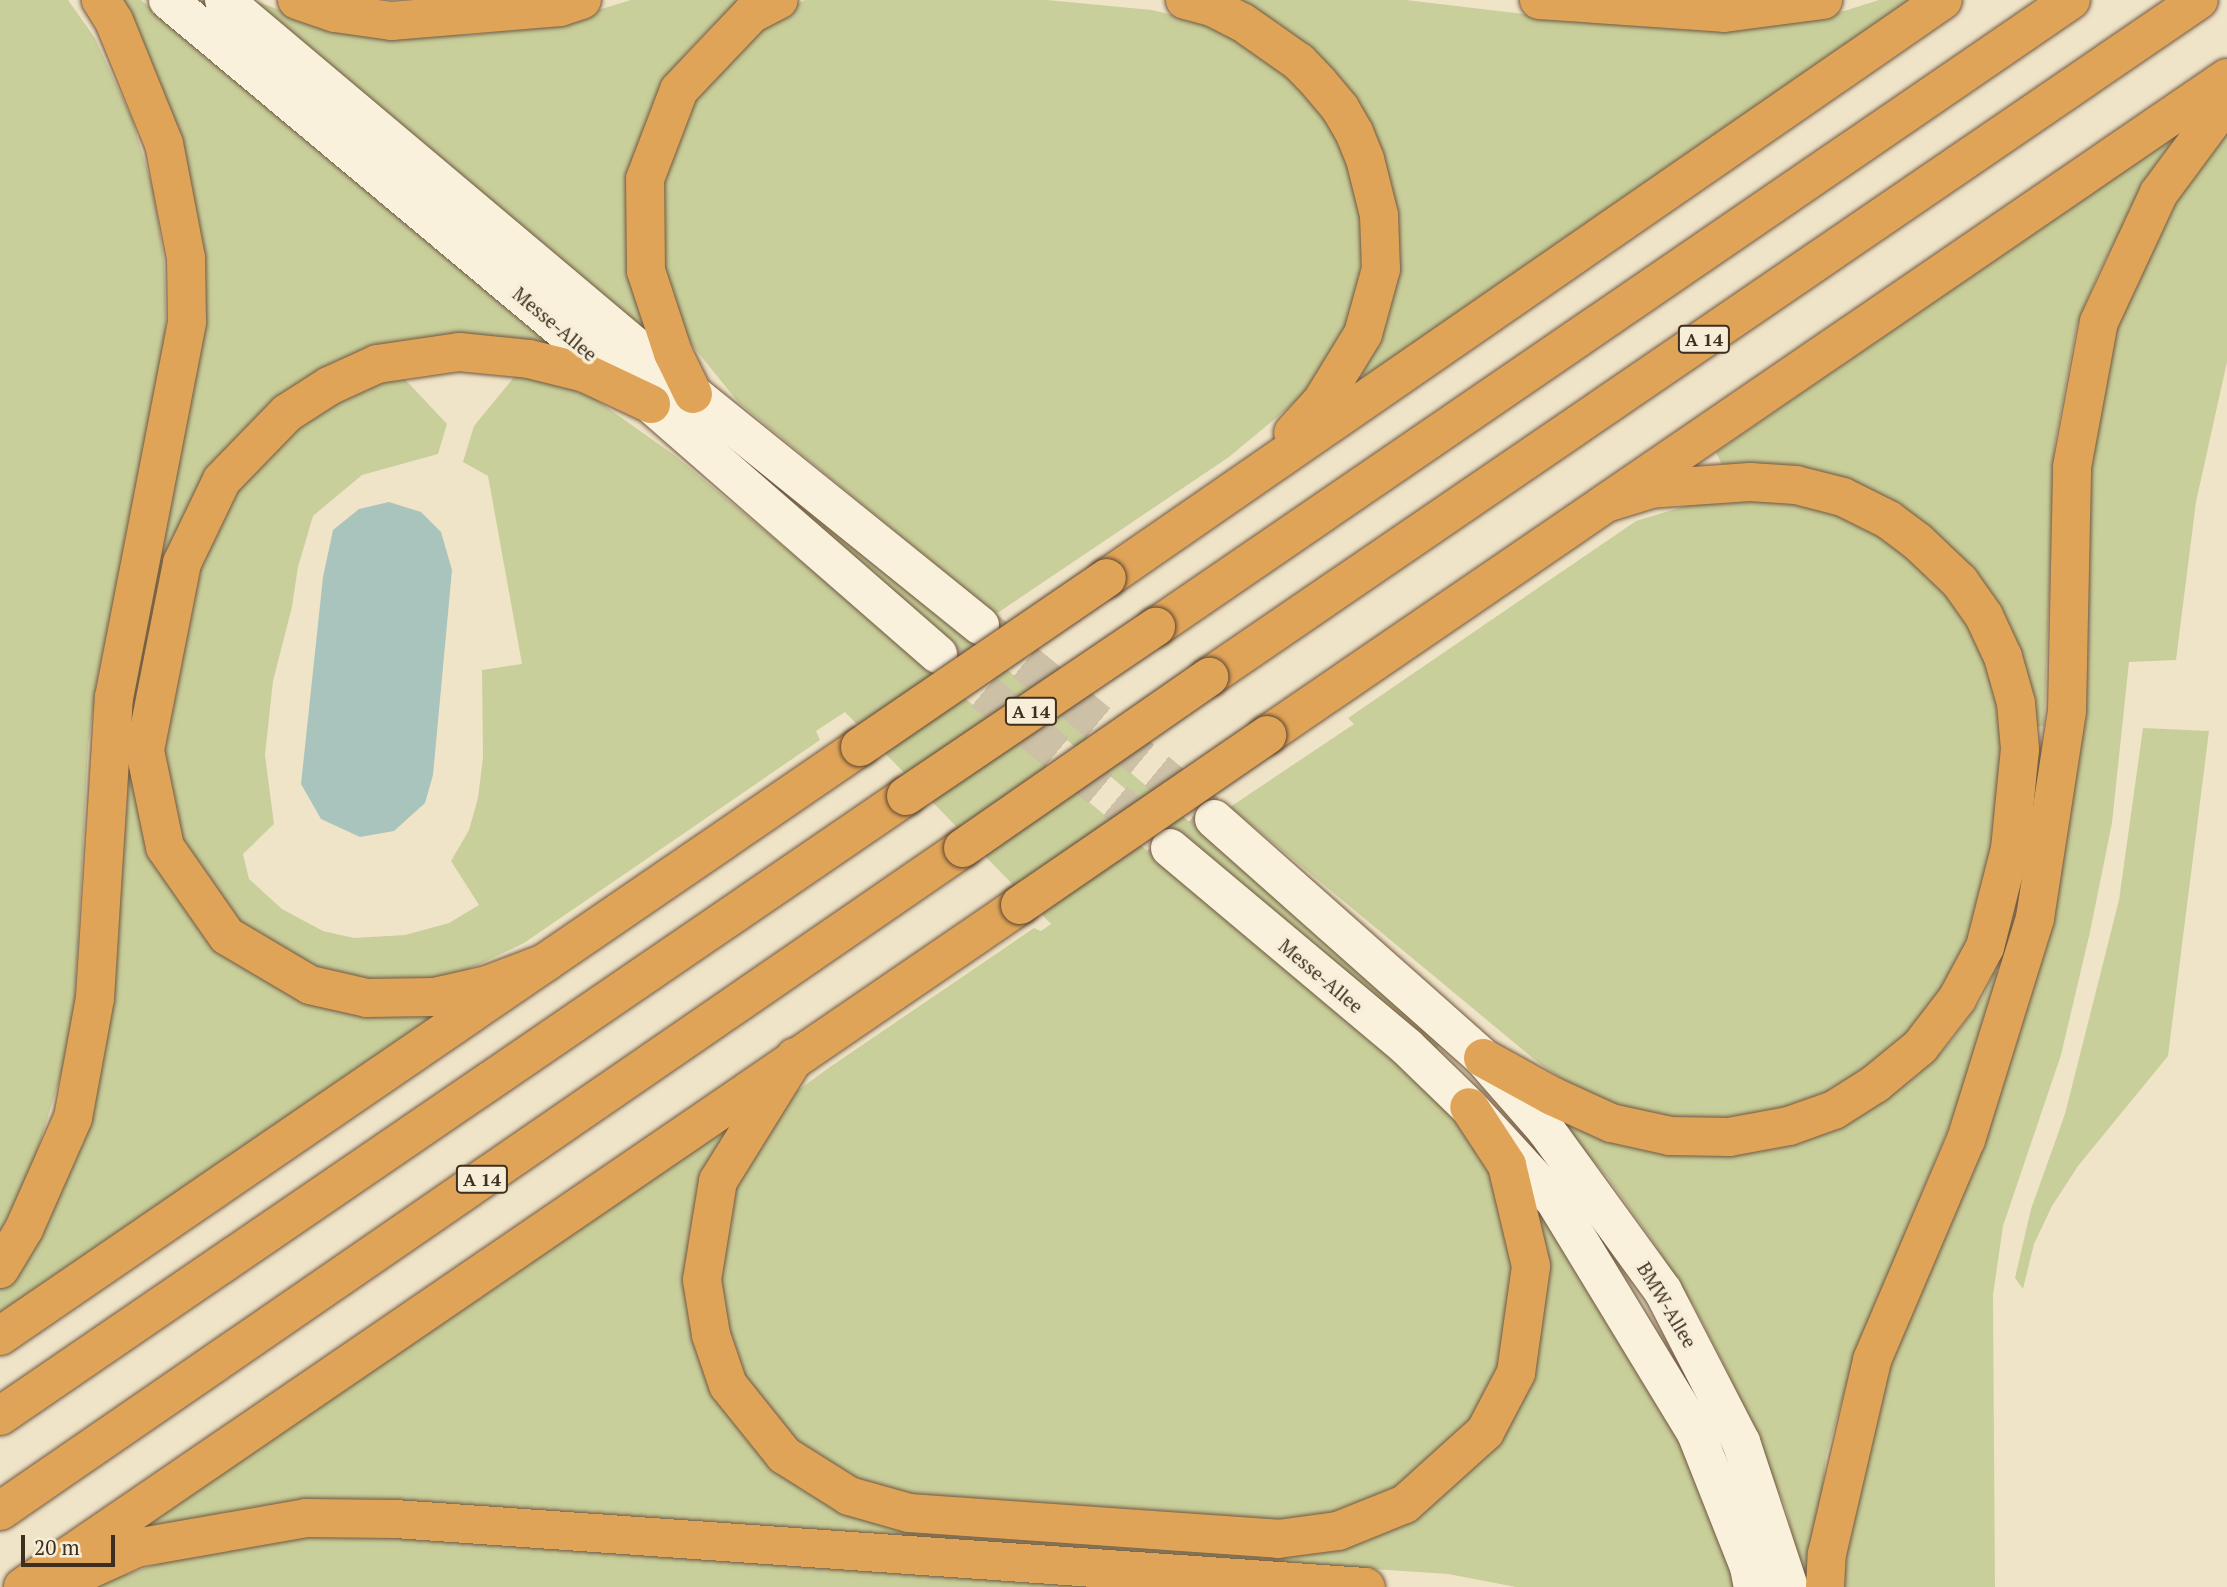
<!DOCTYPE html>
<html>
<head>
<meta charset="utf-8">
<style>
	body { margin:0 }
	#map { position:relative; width:2227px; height:1587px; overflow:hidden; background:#f0e4c8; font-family:"PT Serif",serif }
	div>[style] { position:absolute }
	.green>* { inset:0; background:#c9cf9b }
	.water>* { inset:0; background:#a9c4bc }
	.secondary-tunnel>* { height:38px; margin-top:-19px; transform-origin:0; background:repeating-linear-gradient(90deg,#ccc0a6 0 38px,transparent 0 57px) }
	.roads { filter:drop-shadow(0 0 2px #6f573f) drop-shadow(0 0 2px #6f573f) }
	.secondary>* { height:38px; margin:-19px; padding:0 19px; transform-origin:19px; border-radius:19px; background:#faf1dc }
	.highway>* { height:38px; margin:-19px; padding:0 19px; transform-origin:19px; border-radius:19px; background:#e0a458 }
	.bridges { filter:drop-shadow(0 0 2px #5b4430) drop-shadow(0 0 2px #5b4430) }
	.highway-bridge>* { height:38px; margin:-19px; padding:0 19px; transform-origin:19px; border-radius:19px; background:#e0a458 }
	span { translate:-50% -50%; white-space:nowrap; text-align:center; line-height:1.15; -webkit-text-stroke:7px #f7eed8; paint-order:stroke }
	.shield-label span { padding:2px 5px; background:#f7eed8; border:2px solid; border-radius:5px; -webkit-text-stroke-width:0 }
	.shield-label { font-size:18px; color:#3d2e20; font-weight:700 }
	.street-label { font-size:19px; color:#3d2e20 }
	.scale { position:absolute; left:21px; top:1535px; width:94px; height:32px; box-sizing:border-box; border:4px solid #3d2e20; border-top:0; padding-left:9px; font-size:21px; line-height:24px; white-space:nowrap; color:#3d2e20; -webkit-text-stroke:5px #f7eed8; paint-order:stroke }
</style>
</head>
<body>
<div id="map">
	<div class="green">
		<div style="clip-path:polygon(0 0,68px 0,95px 38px,132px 119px,153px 189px,164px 260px,166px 325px,159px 400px,119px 576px,97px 681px,88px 747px,75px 1001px,65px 1062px,31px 1171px,0 1232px)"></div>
		<div style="clip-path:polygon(114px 0,141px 0,565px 352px,499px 341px,250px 424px,134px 739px,219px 942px,440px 1012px,0 1316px,0 1288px,49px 1208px,120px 755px,194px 378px)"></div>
		<div style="clip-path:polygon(181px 0,204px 0,1330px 939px,1445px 1040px,1433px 1052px,1317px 949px)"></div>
		<div style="clip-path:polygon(631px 0,749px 0,712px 26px,685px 55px,666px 83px,648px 322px,637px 330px,254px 10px,258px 2px,294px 15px,437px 35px,472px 35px,552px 24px)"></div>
		<div style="clip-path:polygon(805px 0,1047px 0,1152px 10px,1201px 22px,1244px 42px,1314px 98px,1341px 143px,1358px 190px,1363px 238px,1359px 289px,1341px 344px,1312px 388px,1229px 457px,996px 614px,738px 402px,692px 345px,670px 301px,658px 260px,659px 179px,682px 111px,759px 24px)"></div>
		<div style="clip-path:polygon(1227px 0,1406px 0,1607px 24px,1778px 23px,1844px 11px,1879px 0,1913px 0,1365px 377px,1361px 373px,1392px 289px,1317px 55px,1279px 24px)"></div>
		<div style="clip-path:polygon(2181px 132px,2122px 228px,2099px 272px,2077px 325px,2055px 443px,2044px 726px,2036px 727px,1975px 575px,1722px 465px,1716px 452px)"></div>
		<div style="clip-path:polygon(2227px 132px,2227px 362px,2196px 502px,2176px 660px,2129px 662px,2112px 823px,2090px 932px,2061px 1055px,2003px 1226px,1993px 1295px,1995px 1587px,1843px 1587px,1849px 1501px,1899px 1333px,1981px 1142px,2084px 478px,2112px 336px,2175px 202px)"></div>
		<div style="clip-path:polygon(519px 371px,556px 382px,595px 399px,674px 455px,1413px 1073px,1452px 1112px,1496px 1179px,1517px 1254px,1503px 1365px,1470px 1429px,1398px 1493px,1301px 1525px,881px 1493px,801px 1450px,743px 1384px,717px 1298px,729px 1193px,774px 1115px,797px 1091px,830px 1067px,1034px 928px,1041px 931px,1051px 924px,845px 712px,816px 731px,820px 740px,524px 943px,455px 976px,421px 981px,360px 981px,300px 963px,250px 935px,190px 866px,159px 749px,211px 523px,292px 423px,399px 373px,447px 424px,438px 454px,362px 475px,313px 516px,298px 567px,292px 607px,273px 681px,265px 755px,274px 824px,243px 854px,249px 879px,282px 909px,323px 931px,354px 938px,405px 935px,449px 923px,479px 905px,451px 861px,469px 830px,478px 798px,483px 757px,482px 670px,522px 664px,488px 476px,463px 462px,474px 426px)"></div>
		<div style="clip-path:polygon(1740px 497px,1792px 501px,1840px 513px,1884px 535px,1955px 604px,1981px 649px,1997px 693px,2004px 745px,1991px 858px,1973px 938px,1922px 1023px,1841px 1089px,1747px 1121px,1670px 1119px,1618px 1107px,1579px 1090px,1540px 1064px,1230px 807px,1354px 724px,1348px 718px,1636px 521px,1689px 505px)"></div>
		<div style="clip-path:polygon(2143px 728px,2209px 731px,2168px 1056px,2078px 1166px,2052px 1206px,2034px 1244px,2023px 1289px,2015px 1278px,2031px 1209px,2065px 1114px,2119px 900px)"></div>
		<div style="clip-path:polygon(1994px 972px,2004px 973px,1953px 1118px,1874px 1309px,1846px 1387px,1826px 1456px,1813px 1584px,1804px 1585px,1786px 1509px,1728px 1373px,1695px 1308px,1654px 1243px,1608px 1178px,1566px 1129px,1571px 1121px,1620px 1142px,1880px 1100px,1915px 1077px,1948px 1045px,1982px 999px)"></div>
		<div style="clip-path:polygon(738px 1117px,698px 1196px,689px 1237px,691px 1312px,812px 1491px,1383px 1530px,1538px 1347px,1544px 1312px,1545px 1260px,1535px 1208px,1543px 1205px,1689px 1457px,1725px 1553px,1734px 1587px,1516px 1587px,1448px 1574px,492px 1511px,127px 1534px,514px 1275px)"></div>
		<div style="clip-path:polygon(371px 1532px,1244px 1587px,89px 1587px,196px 1551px,243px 1541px)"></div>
	</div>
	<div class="water">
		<div style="clip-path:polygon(389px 502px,421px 512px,441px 532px,452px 570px,433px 775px,425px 803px,394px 831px,360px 837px,321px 819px,301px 784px,323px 577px,333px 530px,359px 509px)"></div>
	</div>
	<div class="secondary-tunnel">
		<div style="left:981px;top:626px;width:293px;rotate:39.6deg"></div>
		<div style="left:940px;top:655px;width:293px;rotate:39.9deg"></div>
	</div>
	<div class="roads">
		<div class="secondary">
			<div style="left:168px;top:0;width:630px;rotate:39.91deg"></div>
			<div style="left:651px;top:404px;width:381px;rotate:41.1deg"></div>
			<div style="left:224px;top:0;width:571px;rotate:40.1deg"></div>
			<div style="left:661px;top:368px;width:410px;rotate:38.9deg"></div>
			<div style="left:1214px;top:819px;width:360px;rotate:41.6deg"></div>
			<div style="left:1483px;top:1058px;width:96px;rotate:48.8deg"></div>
			<div style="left:1546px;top:1130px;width:199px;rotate:54deg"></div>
			<div style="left:1663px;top:1291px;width:170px;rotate:62.7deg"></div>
			<div style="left:1741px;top:1442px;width:153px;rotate:71.7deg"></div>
			<div style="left:1170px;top:848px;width:309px;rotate:40deg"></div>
			<div style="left:1407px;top:1047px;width:86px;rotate:44.1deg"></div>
			<div style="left:1469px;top:1107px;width:127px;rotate:47.5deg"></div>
			<div style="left:1555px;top:1201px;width:271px;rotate:58.7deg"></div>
			<div style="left:1696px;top:1433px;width:144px;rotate:68.4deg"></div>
			<div style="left:1749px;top:1567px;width:20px;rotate:79deg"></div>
		</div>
		<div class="highway">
			<div style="left:297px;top:0;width:40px;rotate:18.9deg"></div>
			<div style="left:335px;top:13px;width:57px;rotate:8.1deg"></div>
			<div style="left:391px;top:21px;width:170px;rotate:-4.7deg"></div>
			<div style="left:560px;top:7px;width:23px;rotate:-18deg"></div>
			<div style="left:1185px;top:0;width:30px;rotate:15deg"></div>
			<div style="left:1214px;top:8px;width:31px;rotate:27deg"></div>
			<div style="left:1242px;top:22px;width:70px;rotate:35.1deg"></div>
			<div style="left:1299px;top:62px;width:29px;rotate:46deg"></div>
			<div style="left:1319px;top:83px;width:33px;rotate:50deg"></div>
			<div style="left:1340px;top:108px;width:28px;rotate:60deg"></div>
			<div style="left:1354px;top:132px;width:29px;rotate:68deg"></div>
			<div style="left:1365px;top:159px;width:58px;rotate:76deg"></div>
			<div style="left:1379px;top:215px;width:54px;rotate:87.9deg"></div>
			<div style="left:1381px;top:269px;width:67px;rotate:105.5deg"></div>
			<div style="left:1363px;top:334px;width:79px;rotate:121.5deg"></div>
			<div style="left:1322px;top:401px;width:43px;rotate:132.2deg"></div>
			<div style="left:1539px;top:0;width:185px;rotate:4deg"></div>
			<div style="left:1724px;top:13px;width:100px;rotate:-7.5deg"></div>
			<div style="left:693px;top:394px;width:46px;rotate:-116deg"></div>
			<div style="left:673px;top:353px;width:86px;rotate:-108.2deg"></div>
			<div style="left:646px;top:271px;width:92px;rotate:-90.6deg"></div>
			<div style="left:645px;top:179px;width:95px;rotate:-69.1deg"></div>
			<div style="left:679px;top:90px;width:105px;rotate:-46.5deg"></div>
			<div style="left:751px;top:14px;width:31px;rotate:-27deg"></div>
			<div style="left:1107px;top:578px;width:1016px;rotate:-34.66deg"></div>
			<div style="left:1156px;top:627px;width:1109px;rotate:-34.42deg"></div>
			<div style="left:1209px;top:677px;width:1199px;rotate:-34.37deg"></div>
			<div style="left:1267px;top:735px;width:1163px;rotate:-34.39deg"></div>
			<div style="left:545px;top:963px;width:62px;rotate:159.2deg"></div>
			<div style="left:487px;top:985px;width:54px;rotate:167.2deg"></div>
			<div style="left:434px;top:997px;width:67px;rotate:179.1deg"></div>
			<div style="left:367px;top:998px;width:58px;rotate:-167.2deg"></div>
			<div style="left:310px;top:985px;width:96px;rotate:-149.4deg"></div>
			<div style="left:227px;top:936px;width:108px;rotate:-124.9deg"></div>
			<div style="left:165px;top:847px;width:99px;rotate:-101.7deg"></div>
			<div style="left:145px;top:750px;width:191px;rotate:-78.8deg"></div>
			<div style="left:182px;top:563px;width:92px;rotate:-64.3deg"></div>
			<div style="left:222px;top:480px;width:93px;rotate:-45.9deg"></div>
			<div style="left:287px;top:413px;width:50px;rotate:-32.7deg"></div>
			<div style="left:329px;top:386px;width:53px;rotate:-24.6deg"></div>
			<div style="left:377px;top:364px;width:83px;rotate:-8.3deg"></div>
			<div style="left:459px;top:352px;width:70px;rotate:5.7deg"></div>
			<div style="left:529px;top:359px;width:58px;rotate:14deg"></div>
			<div style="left:585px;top:373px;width:73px;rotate:25.2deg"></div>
			<div style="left:795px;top:1057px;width:146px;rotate:121.8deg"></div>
			<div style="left:718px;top:1181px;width:100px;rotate:99.2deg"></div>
			<div style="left:702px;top:1280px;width:56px;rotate:80.7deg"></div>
			<div style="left:711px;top:1335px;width:53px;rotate:71.2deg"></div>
			<div style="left:728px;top:1385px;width:90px;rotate:51.3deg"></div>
			<div style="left:784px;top:1455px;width:77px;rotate:32.2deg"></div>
			<div style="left:849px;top:1496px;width:62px;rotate:15.8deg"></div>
			<div style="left:909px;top:1513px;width:370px;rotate:4deg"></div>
			<div style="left:1278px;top:1539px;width:61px;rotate:-7.6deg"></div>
			<div style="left:1338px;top:1531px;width:72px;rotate:-21.9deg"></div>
			<div style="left:1405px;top:1504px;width:108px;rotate:-42deg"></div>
			<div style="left:1485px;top:1432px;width:67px;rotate:-62.3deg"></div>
			<div style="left:1516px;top:1373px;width:108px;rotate:-82deg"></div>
			<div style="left:1531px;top:1266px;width:104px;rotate:-103.4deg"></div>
			<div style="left:1507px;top:1165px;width:69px;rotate:-123.2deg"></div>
			<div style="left:1483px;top:1058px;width:79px;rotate:28.8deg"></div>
			<div style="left:1552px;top:1096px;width:65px;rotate:24.6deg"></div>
			<div style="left:1611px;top:1123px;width:60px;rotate:12.4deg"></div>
			<div style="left:1670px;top:1136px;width:59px;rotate:1deg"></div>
			<div style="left:1729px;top:1137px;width:61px;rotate:-10.4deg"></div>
			<div style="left:1789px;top:1126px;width:48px;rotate:-19.6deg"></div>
			<div style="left:1834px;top:1110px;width:49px;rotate:-32.4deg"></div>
			<div style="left:1875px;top:1084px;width:58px;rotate:-39.4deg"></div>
			<div style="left:1920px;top:1047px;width:61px;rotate:-52.4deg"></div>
			<div style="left:1957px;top:999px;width:59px;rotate:-61.7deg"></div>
			<div style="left:1985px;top:947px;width:101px;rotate:-75.7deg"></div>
			<div style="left:2010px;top:849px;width:100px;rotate:-84.3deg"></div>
			<div style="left:2020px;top:749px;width:46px;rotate:-95deg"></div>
			<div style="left:2016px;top:703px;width:48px;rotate:-105.8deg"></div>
			<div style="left:2003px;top:657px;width:45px;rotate:-114.9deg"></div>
			<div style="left:1984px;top:616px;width:42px;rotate:-125.2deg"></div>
			<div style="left:1960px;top:582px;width:58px;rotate:-136.4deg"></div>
			<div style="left:1918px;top:542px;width:36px;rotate:-143deg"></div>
			<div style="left:1889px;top:520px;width:51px;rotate:-153.4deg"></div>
			<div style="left:1843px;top:497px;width:49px;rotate:-165.7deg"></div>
			<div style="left:1796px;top:485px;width:46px;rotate:-176.3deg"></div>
			<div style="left:1750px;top:482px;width:99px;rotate:176deg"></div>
			<div style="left:1651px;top:489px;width:44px;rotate:162.8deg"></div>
			<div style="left:0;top:1269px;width:47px;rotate:-59deg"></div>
			<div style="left:24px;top:1229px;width:121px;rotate:-66.2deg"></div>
			<div style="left:73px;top:1118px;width:122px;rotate:-79.6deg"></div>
			<div style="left:95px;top:998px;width:301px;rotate:-86.4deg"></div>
			<div style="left:114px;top:698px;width:383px;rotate:-79deg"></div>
			<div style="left:187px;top:322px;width:64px;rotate:-90.9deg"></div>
			<div style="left:186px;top:258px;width:116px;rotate:-100.9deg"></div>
			<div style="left:164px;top:144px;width:133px;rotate:-112.1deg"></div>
			<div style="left:114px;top:21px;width:25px;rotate:-122deg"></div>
			<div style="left:0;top:1336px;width:1042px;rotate:-34.41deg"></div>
			<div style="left:0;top:1416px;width:1098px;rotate:-34.38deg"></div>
			<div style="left:0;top:1511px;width:1169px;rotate:-34.55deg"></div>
			<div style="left:23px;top:1587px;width:1208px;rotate:-34.37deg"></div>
			<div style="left:51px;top:1587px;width:94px;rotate:-24.6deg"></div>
			<div style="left:136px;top:1548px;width:173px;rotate:-10deg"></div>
			<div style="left:306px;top:1518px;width:89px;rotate:0.6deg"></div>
			<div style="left:395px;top:1519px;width:973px;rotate:4.01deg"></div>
			<div style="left:1825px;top:1587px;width:33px;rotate:-87deg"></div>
			<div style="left:1827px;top:1554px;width:199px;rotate:-76.9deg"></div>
			<div style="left:1872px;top:1360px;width:239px;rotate:-66.9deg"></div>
			<div style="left:1966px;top:1140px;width:232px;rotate:-72.7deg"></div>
			<div style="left:2035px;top:918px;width:209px;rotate:-81.2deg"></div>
			<div style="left:2067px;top:711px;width:244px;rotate:-88.8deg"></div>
			<div style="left:2072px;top:467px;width:147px;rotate:-79.5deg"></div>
			<div style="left:2099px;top:322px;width:142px;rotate:-65.1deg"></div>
			<div style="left:2159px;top:193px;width:114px;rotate:-53.5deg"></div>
		</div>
	</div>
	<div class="bridges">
		<div class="highway-bridge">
			<div style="left:860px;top:747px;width:299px;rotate:-34.4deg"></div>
			<div style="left:906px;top:796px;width:302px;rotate:-34.1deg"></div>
			<div style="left:963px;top:848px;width:300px;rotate:-34.8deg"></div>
			<div style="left:1020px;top:905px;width:300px;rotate:-34.5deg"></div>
		</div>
	</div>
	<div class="shield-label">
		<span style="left:1704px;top:339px">A 14</span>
		<span style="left:1031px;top:711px">A 14</span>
		<span style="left:482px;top:1179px">A 14</span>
	</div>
	<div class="street-label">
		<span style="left:555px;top:324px;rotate:40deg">Messe-Allee</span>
		<span style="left:1321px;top:976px;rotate:40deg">Messe-Allee</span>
		<span style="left:1667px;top:1305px;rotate:59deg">BMW-Allee</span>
	</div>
	<div class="scale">20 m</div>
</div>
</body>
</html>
